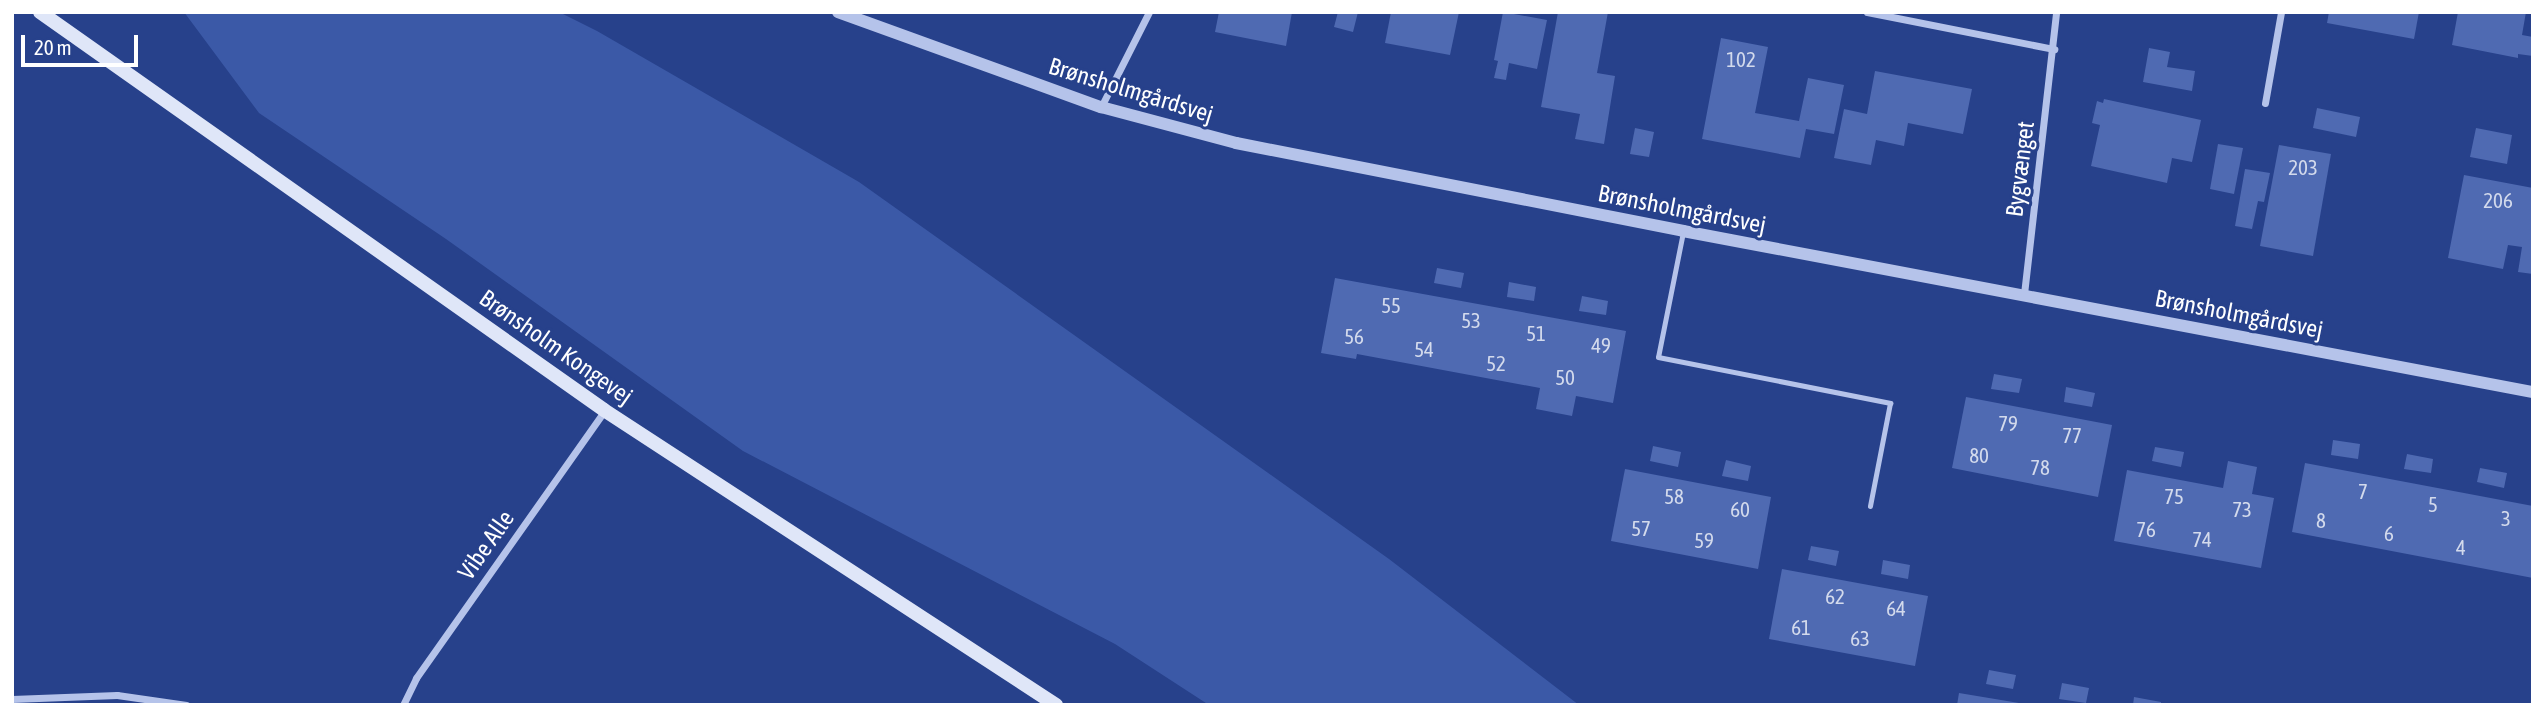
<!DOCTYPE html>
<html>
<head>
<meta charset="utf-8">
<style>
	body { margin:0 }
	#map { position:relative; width:2545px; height:717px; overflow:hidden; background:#27418b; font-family:"Asap Condensed",sans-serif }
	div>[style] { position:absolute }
	.green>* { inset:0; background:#3b59a7 }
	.building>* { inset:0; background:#4f6ab2 }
	.service>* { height:5px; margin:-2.5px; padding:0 2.5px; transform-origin:2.5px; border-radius:2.5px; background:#b5c3ea }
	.minor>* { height:7px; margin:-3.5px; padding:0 3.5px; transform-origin:3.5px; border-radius:3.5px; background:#b5c3ea }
	.tertiary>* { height:12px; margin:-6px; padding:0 6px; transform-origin:6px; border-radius:6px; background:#b5c3ea }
	.secondary>* { height:14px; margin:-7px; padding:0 7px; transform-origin:7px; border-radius:7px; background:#dfe6f8 }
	span { translate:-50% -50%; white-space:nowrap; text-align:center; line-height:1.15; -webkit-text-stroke:6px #27418b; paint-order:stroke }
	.number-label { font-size:21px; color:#d3daec }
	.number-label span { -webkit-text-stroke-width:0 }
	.street-label { font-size:24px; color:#fff }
	.frame { position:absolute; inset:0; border:14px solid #fff; pointer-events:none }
	.scale { position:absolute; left:21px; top:35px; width:117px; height:32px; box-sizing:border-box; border:4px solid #fff; border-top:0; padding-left:9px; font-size:21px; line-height:24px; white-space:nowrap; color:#fff; -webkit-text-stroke:5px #27418b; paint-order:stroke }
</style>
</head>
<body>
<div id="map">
	<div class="green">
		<div style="clip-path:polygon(184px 12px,559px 12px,597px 31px,859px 182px,1389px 559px,1579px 705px,1209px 705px,1115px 644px,743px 451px,446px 239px,259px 113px)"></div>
	</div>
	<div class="building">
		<div style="clip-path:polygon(1219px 12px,1292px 12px,1286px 46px,1215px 32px)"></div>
		<div style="clip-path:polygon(1338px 12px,1358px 12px,1353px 32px,1334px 27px)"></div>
		<div style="clip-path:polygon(1391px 12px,1459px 12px,1450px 55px,1385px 43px)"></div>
		<div style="clip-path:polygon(1503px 12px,1547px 20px,1537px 69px,1509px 63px,1506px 80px,1494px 78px,1498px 61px,1494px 60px)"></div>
		<div style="clip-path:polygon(1558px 12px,1608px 12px,1597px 73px,1615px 76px,1604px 144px,1575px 139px,1580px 114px,1541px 107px)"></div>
		<div style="clip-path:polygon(2329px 12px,2419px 12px,2414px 39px,2327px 23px)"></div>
		<div style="clip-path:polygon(2458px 12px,2526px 12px,2522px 35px,2533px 37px,2533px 56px,2518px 54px,2518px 58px,2452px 45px)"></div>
		<div style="clip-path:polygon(1721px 38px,1768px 47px,1755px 113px,1799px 121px,1808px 78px,1844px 85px,1834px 134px,1806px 129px,1800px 158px,1702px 139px)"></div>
		<div style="clip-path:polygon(2149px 48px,2170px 52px,2167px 67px,2195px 71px,2192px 91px,2143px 82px)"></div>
		<div style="clip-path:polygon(1875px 71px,1972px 89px,1963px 134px,1908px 123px,1904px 146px,1876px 140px,1871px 165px,1834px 158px,1844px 109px,1867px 114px)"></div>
		<div style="clip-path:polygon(2104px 99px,2201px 120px,2192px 162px,2172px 158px,2167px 183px,2091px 166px,2100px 125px,2092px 123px,2097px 101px,2103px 103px)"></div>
		<div style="clip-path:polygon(2317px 108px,2360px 117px,2356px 137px,2313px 128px)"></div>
		<div style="clip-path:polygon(1635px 128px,1654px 132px,1649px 157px,1630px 154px)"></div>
		<div style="clip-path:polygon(2476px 128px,2512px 135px,2507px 164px,2470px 157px)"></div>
		<div style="clip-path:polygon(2218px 144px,2243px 148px,2234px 194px,2210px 189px)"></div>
		<div style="clip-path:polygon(2279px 145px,2331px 154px,2313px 256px,2260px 246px)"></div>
		<div style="clip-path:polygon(2245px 169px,2270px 173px,2264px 202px,2258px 201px,2252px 229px,2235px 226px)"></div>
		<div style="clip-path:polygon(2464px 175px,2533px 188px,2533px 274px,2518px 272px,2522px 247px,2508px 245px,2503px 269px,2448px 258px)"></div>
		<div style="clip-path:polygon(1437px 268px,1464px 273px,1461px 288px,1434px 283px)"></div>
		<div style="clip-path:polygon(1335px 278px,1626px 331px,1613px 403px,1576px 396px,1572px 416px,1536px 409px,1540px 388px,1357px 354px,1356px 359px,1321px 353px)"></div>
		<div style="clip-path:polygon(1509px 282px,1536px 287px,1534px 301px,1507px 297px)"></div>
		<div style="clip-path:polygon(1582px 296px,1608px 301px,1606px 315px,1579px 311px)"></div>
		<div style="clip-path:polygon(1994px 374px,2022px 379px,2019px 393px,1991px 389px)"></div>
		<div style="clip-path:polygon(2066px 387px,2095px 393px,2092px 407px,2064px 402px)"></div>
		<div style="clip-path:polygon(1966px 397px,2112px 425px,2098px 497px,1952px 468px)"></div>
		<div style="clip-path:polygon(2333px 440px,2360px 444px,2358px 459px,2331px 455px)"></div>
		<div style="clip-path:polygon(1653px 446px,1681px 452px,1678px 467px,1650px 461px)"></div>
		<div style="clip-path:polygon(2155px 447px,2184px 452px,2181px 467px,2152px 461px)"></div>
		<div style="clip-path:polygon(2407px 454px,2433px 459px,2431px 473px,2404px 469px)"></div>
		<div style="clip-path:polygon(1726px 460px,1751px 466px,1748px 481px,1722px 476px)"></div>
		<div style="clip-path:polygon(2228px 461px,2257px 467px,2252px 494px,2274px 498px,2261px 568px,2114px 541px,2127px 470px,2223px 488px)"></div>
		<div style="clip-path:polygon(2305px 463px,2533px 506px,2533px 578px,2292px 532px)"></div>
		<div style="clip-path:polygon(2480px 468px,2507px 473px,2504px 488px,2477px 482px)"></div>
		<div style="clip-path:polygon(1625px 469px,1771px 497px,1758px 569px,1611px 541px)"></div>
		<div style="clip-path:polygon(1811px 546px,1839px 551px,1836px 566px,1808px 560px)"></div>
		<div style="clip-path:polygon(1883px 560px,1910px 565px,1908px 579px,1881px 574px)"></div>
		<div style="clip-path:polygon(1782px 569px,1928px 596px,1915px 666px,1769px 639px)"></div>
		<div style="clip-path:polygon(1989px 670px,2016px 675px,2013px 689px,1986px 684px)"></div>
		<div style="clip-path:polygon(2062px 683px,2089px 688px,2086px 703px,2059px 699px)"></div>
		<div style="clip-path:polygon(1959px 693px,2019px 703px,2018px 705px,1957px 705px)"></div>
		<div style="clip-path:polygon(2134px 697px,2161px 702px,2161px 705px,2133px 705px)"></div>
	</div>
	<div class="service">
		<div style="left:1683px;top:232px;width:127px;rotate:101.3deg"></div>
		<div style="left:1658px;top:357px;width:237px;rotate:11.2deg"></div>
		<div style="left:1890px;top:403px;width:105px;rotate:101deg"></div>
	</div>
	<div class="minor">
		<div style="left:1867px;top:12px;width:191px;rotate:11.2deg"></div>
		<div style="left:2265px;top:103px;width:92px;rotate:-80deg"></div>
		<div style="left:1101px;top:107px;width:106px;rotate:-63.2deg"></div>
		<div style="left:2024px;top:294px;width:284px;rotate:-83.5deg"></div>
		<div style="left:12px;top:699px;width:105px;rotate:-2.2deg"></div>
		<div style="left:117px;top:695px;width:70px;rotate:8.2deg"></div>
		<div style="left:403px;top:705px;width:30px;rotate:-64deg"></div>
		<div style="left:416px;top:678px;width:327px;rotate:-54.8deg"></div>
	</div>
	<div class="tertiary">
		<div style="left:838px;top:12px;width:280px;rotate:19.9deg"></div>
		<div style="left:1101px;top:107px;width:140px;rotate:14.9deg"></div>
		<div style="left:1236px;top:143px;width:456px;rotate:11.1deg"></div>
		<div style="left:1683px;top:231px;width:865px;rotate:10.73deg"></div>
	</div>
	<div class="secondary">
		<div style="left:40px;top:12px;width:690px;rotate:35.21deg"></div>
		<div style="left:604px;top:410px;width:540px;rotate:33.13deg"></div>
	</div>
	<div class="number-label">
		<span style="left:1741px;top:59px">102</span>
		<span style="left:2303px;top:167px">203</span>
		<span style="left:2498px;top:200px">206</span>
		<span style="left:1391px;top:305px">55</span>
		<span style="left:1471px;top:320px">53</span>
		<span style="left:1536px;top:333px">51</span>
		<span style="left:1354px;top:336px">56</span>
		<span style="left:1601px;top:345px">49</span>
		<span style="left:1424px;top:349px">54</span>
		<span style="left:1496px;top:363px">52</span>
		<span style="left:1565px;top:377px">50</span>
		<span style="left:2008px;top:423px">79</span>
		<span style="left:2072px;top:435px">77</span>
		<span style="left:1979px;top:455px">80</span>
		<span style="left:2040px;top:467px">78</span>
		<span style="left:2363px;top:491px">7</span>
		<span style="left:1674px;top:496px">58</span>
		<span style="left:2174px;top:496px">75</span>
		<span style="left:2433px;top:504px">5</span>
		<span style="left:1740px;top:509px">60</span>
		<span style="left:2242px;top:509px">73</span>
		<span style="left:2506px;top:518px">3</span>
		<span style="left:2321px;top:520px">8</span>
		<span style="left:1641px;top:528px">57</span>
		<span style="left:2146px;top:529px">76</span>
		<span style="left:2389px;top:533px">6</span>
		<span style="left:2202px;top:539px">74</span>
		<span style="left:1704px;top:540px">59</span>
		<span style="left:2461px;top:547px">4</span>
		<span style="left:1835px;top:596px">62</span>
		<span style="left:1896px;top:608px">64</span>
		<span style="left:1801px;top:627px">61</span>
		<span style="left:1860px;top:638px">63</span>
	</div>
	<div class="street-label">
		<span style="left:1131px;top:90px;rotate:17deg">Brønsholmgårdsvej</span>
		<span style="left:2020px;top:169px;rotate:-83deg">Bygvænget</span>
		<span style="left:1682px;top:209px;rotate:11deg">Brønsholmgårdsvej</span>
		<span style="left:2239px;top:314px;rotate:11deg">Brønsholmgårdsvej</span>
		<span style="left:556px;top:347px;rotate:35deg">Brønsholm Kongevej</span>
		<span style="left:486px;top:545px;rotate:-55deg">Vibe Alle</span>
	</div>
	<div class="frame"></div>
	<div class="scale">20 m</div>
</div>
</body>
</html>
